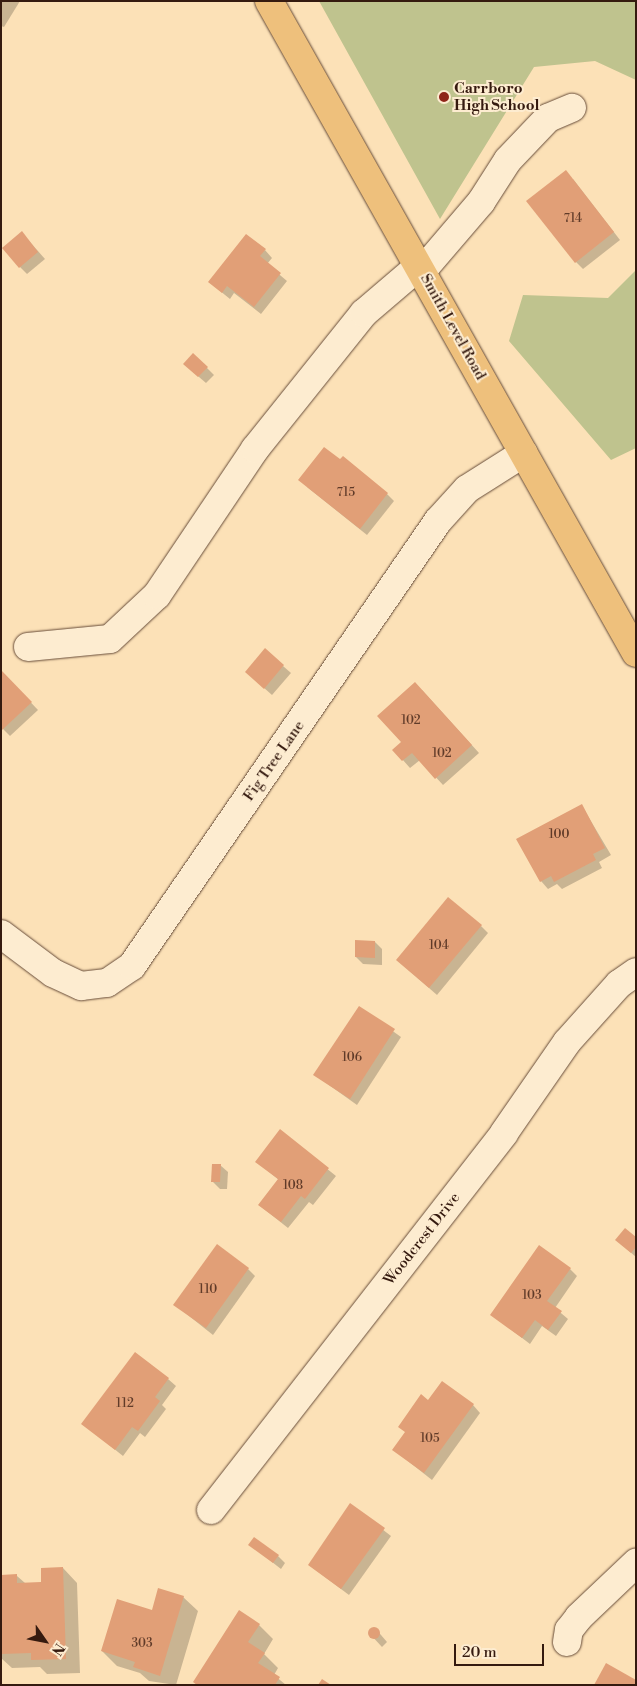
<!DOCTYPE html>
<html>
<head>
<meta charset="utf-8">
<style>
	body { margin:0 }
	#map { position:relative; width:637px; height:1686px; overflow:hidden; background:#fce1b7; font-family:"Libre Bodoni",serif }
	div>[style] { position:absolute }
	.green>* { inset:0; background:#bfc38e }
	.shadow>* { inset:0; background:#0003 }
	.building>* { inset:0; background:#e19f77 }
	.round { border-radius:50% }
	.roads { filter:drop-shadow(0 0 1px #674c39) drop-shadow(0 0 1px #674c39) }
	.minor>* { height:28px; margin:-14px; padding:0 14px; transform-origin:14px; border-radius:14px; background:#fdecd0 }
	.major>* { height:28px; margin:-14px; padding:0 14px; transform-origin:14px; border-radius:14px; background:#eec07c }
	.dots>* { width:14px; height:14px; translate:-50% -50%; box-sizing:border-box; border:2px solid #fdecd0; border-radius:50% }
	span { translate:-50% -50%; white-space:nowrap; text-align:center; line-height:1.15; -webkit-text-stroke:4px #fdecd0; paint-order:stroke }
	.number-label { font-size:12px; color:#603b29 }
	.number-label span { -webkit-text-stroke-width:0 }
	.poi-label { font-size:15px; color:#351a0f; font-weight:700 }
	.left { translate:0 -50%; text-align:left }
	.street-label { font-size:15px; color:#351a0f }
	.frame { position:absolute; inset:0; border:2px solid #351a0f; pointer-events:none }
	.north { position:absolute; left:20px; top:1616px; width:50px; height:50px; -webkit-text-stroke:4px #fdecd0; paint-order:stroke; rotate:123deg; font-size:14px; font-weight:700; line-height:20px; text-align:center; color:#351a0f }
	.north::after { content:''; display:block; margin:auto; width:18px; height:22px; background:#351a0f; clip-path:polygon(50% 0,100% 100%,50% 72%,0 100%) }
	.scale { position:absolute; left:454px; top:1644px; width:90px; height:22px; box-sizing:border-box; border:2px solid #351a0f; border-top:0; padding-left:6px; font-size:15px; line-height:18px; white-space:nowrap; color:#351a0f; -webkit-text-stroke:4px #fdecd0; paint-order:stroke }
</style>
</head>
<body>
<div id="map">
	<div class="green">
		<div style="clip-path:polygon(319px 1px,636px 1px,636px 80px,595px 61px,534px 67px,440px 219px)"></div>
		<div style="clip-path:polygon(636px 270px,636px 448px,611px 460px,509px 341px,523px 295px,608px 298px)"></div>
	</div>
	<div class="shadow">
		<div style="clip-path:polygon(1px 1px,20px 1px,4px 27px,1px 26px)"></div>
		<div style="clip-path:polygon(573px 179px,620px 240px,583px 269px,576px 262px)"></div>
		<div style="clip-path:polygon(22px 233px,45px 259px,27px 274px,20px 267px)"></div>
		<div style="clip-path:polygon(265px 250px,272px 258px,267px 264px,287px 281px,261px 314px,234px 293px,230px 299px,209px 282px)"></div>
		<div style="clip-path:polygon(193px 354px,214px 375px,206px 383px,192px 371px)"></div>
		<div style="clip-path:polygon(307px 487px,387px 494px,394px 501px,367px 535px)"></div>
		<div style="clip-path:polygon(283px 666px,291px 673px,272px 695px,254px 679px)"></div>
		<div style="clip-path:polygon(1px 671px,38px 710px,10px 736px,1px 727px)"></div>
		<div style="clip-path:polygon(422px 690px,479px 753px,443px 785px,420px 760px,410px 768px,394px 750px,403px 742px)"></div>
		<div style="clip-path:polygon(582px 806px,611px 855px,599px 862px,602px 868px,562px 889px,557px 884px,548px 889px,541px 881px)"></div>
		<div style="clip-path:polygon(481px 926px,488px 933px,437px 995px,397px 960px)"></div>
		<div style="clip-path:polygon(375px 942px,382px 949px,382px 965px,363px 964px,356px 957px)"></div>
		<div style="clip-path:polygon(359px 1007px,401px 1037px,357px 1105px,315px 1075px)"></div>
		<div style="clip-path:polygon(280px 1131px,336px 1176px,313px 1205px,309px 1202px,288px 1228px,259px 1205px,279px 1180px,257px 1162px)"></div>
		<div style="clip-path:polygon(220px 1165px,228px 1172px,227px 1189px,220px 1189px,213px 1182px)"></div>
		<div style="clip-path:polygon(636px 1238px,636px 1257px,616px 1240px)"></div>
		<div style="clip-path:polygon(248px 1269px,255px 1276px,213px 1335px,174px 1304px)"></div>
		<div style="clip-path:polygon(570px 1269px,577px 1276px,555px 1308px,568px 1319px,556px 1336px,542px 1326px,530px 1344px,492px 1315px)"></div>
		<div style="clip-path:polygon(168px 1379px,176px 1386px,162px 1405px,166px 1409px,145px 1437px,140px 1433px,123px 1456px,83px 1424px)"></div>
		<div style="clip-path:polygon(429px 1401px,473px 1405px,480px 1413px,432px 1480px,394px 1450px)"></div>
		<div style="clip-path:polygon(351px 1505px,391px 1536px,349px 1595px,309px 1565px)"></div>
		<div style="clip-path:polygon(250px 1545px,278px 1556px,285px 1563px,281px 1569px)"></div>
		<div style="clip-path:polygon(63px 1568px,77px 1583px,80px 1673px,47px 1674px,40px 1667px,12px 1668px,1px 1658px,1px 1576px,17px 1576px,25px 1583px,42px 1583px)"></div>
		<div style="clip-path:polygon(183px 1597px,198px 1611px,176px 1685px,149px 1681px,140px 1673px,117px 1666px,102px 1651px,152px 1612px)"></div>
		<div style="clip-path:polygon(259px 1625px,273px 1639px,264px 1654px,278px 1668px,274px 1675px,286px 1685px,197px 1685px)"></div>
		<div style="clip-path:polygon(375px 1628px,387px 1642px,382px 1647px,369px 1633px)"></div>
	</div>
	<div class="building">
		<div style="clip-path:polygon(566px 170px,614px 232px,575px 263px,526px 201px)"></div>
		<div style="clip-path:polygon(22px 231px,38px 252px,19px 268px,2px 248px)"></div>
		<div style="clip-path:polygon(246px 234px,266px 249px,260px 256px,281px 273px,254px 307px,227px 286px,222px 293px,208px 282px)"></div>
		<div style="clip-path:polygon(193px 353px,208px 367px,198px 377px,183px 364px)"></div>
		<div style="clip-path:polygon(324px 447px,340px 459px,343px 456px,388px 493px,360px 529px,298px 480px)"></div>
		<div style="clip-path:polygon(265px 648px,284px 665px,264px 689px,245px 672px)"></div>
		<div style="clip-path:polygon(1px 670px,32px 702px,2px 730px,1px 729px)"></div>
		<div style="clip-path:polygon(415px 682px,472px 745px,435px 779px,412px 753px,402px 761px,392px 750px,401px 742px,377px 716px)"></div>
		<div style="clip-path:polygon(582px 804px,605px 848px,593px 854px,596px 860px,554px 882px,551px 876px,540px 882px,516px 839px)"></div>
		<div style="clip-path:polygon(448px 897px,482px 925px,429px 988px,396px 960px)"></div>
		<div style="clip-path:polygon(355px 940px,375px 941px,375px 958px,355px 957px)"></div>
		<div style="clip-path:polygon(359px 1006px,395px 1029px,350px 1099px,313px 1075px)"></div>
		<div style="clip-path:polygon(280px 1129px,329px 1168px,305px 1199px,301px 1196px,281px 1222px,258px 1205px,278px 1179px,255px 1162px)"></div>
		<div style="clip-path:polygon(212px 1164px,221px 1164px,220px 1182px,211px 1182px)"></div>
		<div style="clip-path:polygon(625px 1228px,636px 1237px,636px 1247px,631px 1253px,615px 1240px)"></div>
		<div style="clip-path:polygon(217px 1244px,249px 1268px,206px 1328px,173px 1305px)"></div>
		<div style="clip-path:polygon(539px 1245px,571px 1268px,547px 1301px,562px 1311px,548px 1330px,535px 1320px,522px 1338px,490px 1315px)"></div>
		<div style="clip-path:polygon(135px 1352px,169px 1378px,155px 1397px,160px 1401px,138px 1431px,132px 1427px,115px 1450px,81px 1424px)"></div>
		<div style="clip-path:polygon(442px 1381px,474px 1404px,424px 1473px,392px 1450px,405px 1432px,398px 1427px,405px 1417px,421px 1394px,428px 1400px)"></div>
		<div style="clip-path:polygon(350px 1503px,385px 1528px,341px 1589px,308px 1565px)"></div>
		<div style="clip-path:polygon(254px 1537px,279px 1555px,273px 1563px,248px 1545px)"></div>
		<div style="clip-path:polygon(63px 1567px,66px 1659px,31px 1660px,31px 1653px,1px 1654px,1px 1575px,17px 1574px,17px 1583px,41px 1582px,41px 1568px)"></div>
		<div style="clip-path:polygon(158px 1588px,184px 1596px,160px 1676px,133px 1667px,135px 1662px,101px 1651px,117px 1599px,152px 1610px)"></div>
		<div style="clip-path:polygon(239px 1610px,260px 1624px,248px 1642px,265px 1653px,258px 1663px,280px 1677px,275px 1685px,197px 1685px,193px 1682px)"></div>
		<div class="round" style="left:368px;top:1627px;width:12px;height:12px"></div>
		<div style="clip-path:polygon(606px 1663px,636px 1680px,636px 1685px,594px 1685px)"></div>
		<div style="clip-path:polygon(322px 1679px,331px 1685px,318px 1685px)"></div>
	</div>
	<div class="roads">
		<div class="minor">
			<div style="left:422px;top:271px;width:91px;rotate:-49.5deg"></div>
			<div style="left:481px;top:202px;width:50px;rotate:-57.3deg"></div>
			<div style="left:508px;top:160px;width:58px;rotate:-46.4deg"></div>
			<div style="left:548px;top:118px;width:26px;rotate:-23deg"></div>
			<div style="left:28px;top:647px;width:82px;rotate:-5.6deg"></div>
			<div style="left:110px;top:639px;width:64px;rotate:-43.1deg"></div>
			<div style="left:157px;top:595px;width:176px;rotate:-56.1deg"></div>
			<div style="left:255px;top:449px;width:174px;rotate:-51.3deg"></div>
			<div style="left:364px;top:313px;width:72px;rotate:-40.5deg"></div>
			<div style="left:1px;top:934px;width:65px;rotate:36.9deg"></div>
			<div style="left:53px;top:973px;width:31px;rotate:25deg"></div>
			<div style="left:81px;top:986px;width:26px;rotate:-7deg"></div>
			<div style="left:107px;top:983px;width:30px;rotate:-34deg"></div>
			<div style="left:132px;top:966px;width:540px;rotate:-55.49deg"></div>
			<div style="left:438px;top:521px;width:43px;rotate:-47.8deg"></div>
			<div style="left:467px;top:489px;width:67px;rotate:-32.3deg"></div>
			<div style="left:211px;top:1510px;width:477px;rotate:-52.1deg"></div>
			<div style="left:504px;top:1133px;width:111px;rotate:-55.3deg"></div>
			<div style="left:567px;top:1042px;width:78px;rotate:-48.1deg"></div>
			<div style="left:619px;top:984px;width:21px;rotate:-35deg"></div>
			<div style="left:567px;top:1642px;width:12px;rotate:-81deg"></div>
			<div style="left:569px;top:1630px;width:16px;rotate:-52deg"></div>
			<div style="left:579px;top:1617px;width:79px;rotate:-43.5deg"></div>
		</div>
		<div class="major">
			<div style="left:269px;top:1px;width:748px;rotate:60.63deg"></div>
		</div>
	</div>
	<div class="dots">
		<div style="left:444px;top:97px;background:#8f2418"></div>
	</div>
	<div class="number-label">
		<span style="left:573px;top:219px">714</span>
		<span style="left:346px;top:493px">715</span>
		<span style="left:411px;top:721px">102</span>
		<span style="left:442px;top:754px">102</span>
		<span style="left:559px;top:835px">100</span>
		<span style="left:439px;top:946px">104</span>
		<span style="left:352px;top:1058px">106</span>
		<span style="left:293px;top:1186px">108</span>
		<span style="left:208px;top:1290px">110</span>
		<span style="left:532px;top:1296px">103</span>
		<span style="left:125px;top:1404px">112</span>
		<span style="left:430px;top:1439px">105</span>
		<span style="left:142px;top:1644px">303</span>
	</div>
	<div class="poi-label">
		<span class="left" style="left:454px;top:97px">Carrboro<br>High School</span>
	</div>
	<div class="street-label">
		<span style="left:453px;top:327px;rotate:61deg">Smith Level Road</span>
		<span style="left:274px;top:761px;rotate:-55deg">Fig Tree Lane</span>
		<span style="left:422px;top:1239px;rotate:-52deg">Woodcrest Drive</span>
	</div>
	<div class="frame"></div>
	<div class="north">N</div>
	<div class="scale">20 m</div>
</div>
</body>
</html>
